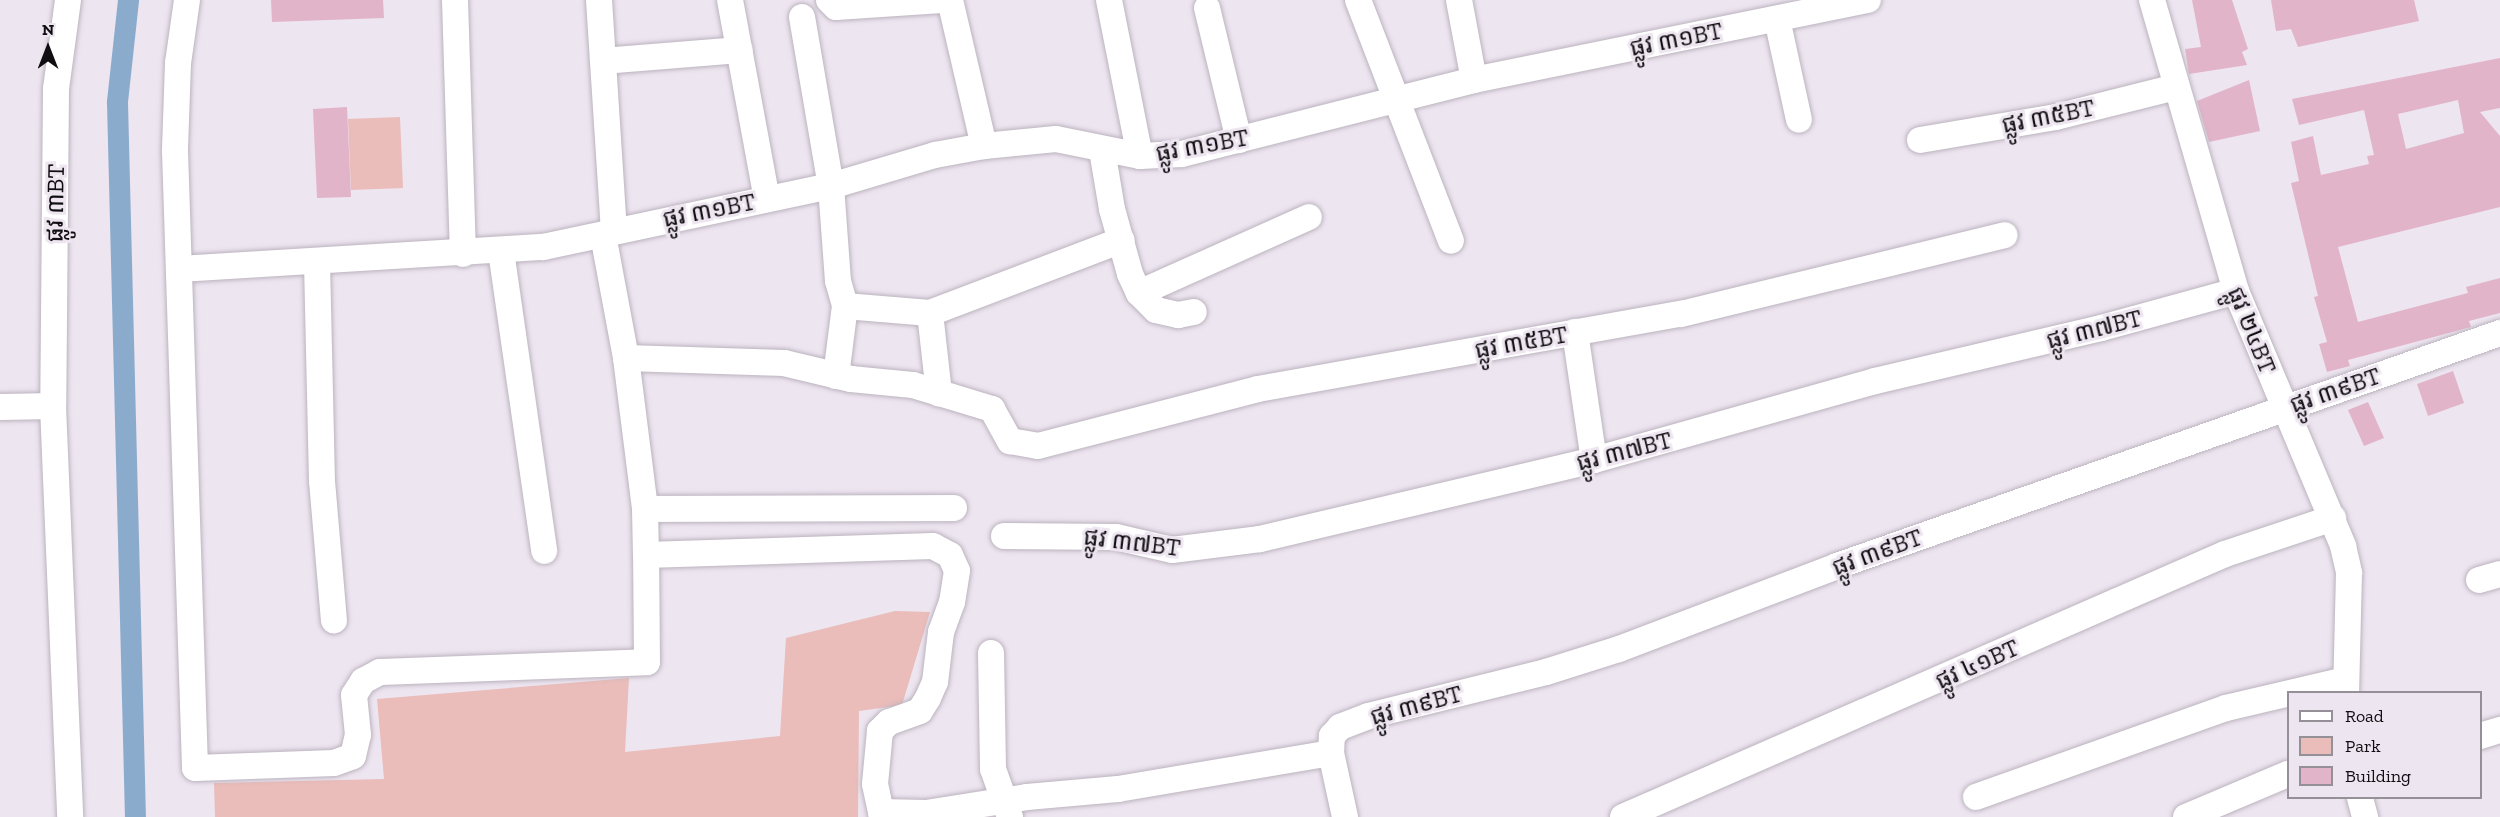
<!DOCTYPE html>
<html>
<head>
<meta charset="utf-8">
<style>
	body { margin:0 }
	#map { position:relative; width:2500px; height:817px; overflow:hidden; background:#ede5f0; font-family:"Zilla Slab","Noto Sans Khmer",serif }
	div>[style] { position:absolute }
	.green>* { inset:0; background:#eabcba }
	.canal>* { height:21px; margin:-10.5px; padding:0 10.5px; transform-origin:10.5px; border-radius:10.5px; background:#8babcd }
	.building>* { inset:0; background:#e2b4ca }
	.roads { filter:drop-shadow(0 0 2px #bbb3be) drop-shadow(0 0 2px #bbb3be) }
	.minor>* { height:26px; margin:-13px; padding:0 13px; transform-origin:13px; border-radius:13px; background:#fff }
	span { translate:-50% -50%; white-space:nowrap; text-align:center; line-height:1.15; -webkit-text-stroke:6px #ede5f0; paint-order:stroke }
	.street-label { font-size:24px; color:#100e12 }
	.legend { position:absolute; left:2287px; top:691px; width:195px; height:108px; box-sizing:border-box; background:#ede5f0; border:2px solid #958f97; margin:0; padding:8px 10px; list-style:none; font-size:18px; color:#100e12 }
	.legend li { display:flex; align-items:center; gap:12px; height:30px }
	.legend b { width:30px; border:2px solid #958f97 }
	.north { position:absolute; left:18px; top:18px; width:60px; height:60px; -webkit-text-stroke:4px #ede5f0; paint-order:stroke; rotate:0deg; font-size:16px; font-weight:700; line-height:24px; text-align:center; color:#100e12 }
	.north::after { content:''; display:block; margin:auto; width:21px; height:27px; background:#100e12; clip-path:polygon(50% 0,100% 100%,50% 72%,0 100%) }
</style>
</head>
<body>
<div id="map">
	<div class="green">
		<div style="clip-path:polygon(400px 117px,403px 188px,351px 190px,348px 119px)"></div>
		<div style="clip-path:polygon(895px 611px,930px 612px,902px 705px,859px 711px,858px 817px,215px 817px,214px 783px,384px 779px,377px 699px,629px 678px,625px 752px,780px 736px,786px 638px)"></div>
	</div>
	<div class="canal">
		<div style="left:128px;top:0;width:103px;rotate:96.2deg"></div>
		<div style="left:117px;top:102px;width:715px;rotate:88.56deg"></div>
	</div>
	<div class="building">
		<div style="clip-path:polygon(271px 0,383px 0,384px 18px,272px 22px)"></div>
		<div style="clip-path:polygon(2192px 0,2232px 0,2248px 49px,2242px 52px,2247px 65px,2189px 74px,2185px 49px,2201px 47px)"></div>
		<div style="clip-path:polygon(2271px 0,2414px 0,2419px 21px,2298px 47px,2291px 29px,2276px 31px)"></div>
		<div style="clip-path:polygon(evenodd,2500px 58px,2500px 108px,2480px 112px,2500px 136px,2500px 207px,2338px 247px,2358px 322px,2468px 293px,2466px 287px,2500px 278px,2500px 313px,2469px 321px,2471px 327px,2348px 360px,2350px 366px,2327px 372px,2319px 344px,2327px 342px,2314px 297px,2318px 296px,2291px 183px,2299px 181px,2291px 142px,2313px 136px,2321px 175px,2369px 164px,2367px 156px,2374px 155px,2364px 110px,2299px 125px,2292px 99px,2500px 58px,2458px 100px,2464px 133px,2406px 149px,2398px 114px,2458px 100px)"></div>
		<div style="clip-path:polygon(2249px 80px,2260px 131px,2209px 142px,2197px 101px)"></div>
		<div style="clip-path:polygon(347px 107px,351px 197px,317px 198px,313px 109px)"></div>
		<div style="clip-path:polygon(2453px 371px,2464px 403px,2428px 416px,2417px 384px)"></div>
		<div style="clip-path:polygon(2368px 402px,2384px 438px,2364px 446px,2348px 410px)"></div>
	</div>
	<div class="roads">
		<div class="minor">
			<div style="left:68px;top:0;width:90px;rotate:97.7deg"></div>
			<div style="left:56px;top:89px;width:317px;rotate:90.5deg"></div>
			<div style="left:53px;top:406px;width:411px;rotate:87.6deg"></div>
			<div style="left:187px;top:0;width:64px;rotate:98.1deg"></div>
			<div style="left:178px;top:63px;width:88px;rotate:92deg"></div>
			<div style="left:175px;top:151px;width:617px;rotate:88.14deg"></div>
			<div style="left:195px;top:768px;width:139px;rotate:-2.1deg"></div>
			<div style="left:334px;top:763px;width:20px;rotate:-20deg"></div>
			<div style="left:353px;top:756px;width:22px;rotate:-77deg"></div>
			<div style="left:358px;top:735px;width:40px;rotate:-95.7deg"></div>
			<div style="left:354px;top:695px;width:17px;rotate:-57deg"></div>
			<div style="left:363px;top:681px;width:19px;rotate:-28deg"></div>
			<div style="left:380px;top:672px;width:267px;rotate:-2.1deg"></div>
			<div style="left:647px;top:662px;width:107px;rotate:-90.5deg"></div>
			<div style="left:646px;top:555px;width:287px;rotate:-1.8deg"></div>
			<div style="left:933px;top:546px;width:19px;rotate:28deg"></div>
			<div style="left:950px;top:555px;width:17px;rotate:66deg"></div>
			<div style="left:957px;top:571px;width:31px;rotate:99deg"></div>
			<div style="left:952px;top:602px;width:32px;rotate:110deg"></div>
			<div style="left:941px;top:632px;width:50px;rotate:96.8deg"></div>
			<div style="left:935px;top:682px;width:17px;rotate:114deg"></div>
			<div style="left:928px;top:698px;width:15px;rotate:122deg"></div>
			<div style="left:920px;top:711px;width:33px;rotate:160deg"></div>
			<div style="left:889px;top:722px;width:13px;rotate:135deg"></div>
			<div style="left:880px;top:731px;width:53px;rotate:95.4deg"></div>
			<div style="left:875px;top:784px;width:34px;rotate:78deg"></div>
			<div style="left:455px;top:0;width:254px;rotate:88.2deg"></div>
			<div style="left:599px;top:0;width:232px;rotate:86.3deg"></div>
			<div style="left:730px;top:0;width:202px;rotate:79.5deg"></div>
			<div style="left:829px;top:0;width:10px;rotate:45deg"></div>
			<div style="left:836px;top:7px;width:106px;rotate:-3.8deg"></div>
			<div style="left:950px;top:0;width:150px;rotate:76.9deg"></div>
			<div style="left:1109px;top:0;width:159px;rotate:78.8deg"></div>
			<div style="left:1358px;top:0;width:258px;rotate:68.9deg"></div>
			<div style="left:1459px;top:0;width:81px;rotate:79.4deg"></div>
			<div style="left:2152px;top:0;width:303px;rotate:73.9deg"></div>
			<div style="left:2236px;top:291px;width:277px;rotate:67.2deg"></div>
			<div style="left:2343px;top:546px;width:28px;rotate:77deg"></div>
			<div style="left:2349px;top:573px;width:119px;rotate:91.4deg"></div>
			<div style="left:1207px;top:8px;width:136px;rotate:76.4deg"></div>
			<div style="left:802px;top:17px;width:171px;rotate:80.3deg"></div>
			<div style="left:831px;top:186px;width:95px;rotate:85.8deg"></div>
			<div style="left:838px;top:281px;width:26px;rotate:74deg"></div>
			<div style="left:845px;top:306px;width:85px;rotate:4.7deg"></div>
			<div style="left:930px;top:313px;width:205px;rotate:-20.8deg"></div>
			<div style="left:1777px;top:19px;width:103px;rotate:77.7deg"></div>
			<div style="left:603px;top:61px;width:137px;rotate:-4.6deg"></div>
			<div style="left:1920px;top:140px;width:138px;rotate:-9.6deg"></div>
			<div style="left:2056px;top:117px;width:123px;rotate:-14.1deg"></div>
			<div style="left:1102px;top:150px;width:60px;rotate:80.4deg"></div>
			<div style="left:1112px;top:209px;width:67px;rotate:74.5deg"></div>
			<div style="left:1130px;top:274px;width:21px;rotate:65deg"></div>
			<div style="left:1139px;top:293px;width:24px;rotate:45deg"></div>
			<div style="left:1156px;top:310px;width:23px;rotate:13deg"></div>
			<div style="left:1178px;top:315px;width:16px;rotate:-11deg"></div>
			<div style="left:603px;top:235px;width:125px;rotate:79.4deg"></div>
			<div style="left:626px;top:358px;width:152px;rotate:82.8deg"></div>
			<div style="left:645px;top:509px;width:46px;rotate:88.8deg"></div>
			<div style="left:501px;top:251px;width:303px;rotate:81.8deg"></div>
			<div style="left:317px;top:262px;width:219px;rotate:88.7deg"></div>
			<div style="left:322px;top:481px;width:140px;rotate:85.1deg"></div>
			<div style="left:180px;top:269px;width:364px;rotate:-3.5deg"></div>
			<div style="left:543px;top:247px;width:294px;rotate:-12deg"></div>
			<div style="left:831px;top:186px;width:109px;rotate:-16.6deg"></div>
			<div style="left:935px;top:155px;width:50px;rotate:-10.4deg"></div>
			<div style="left:984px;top:146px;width:72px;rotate:-5.6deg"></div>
			<div style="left:1056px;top:139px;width:86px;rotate:11.4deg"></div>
			<div style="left:1140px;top:156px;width:42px;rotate:-2.7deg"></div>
			<div style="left:1182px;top:154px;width:301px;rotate:-14.2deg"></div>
			<div style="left:1474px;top:80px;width:402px;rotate:-11.5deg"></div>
			<div style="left:1139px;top:293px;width:186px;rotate:-24.1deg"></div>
			<div style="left:930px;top:313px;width:81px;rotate:83.6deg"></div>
			<div style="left:1575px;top:332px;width:129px;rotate:81.6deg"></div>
			<div style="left:626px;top:358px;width:158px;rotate:1.8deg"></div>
			<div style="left:784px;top:363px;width:69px;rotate:13.4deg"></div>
			<div style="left:851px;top:379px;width:62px;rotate:5.5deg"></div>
			<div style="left:913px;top:385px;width:83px;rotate:16.9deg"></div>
			<div style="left:992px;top:409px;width:37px;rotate:61deg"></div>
			<div style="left:1010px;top:441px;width:28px;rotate:10deg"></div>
			<div style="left:1038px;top:446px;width:227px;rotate:-14.5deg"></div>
			<div style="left:1258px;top:389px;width:430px;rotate:-10.1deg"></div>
			<div style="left:1681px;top:314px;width:333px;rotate:-13.7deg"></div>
			<div style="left:836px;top:376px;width:71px;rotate:-82.7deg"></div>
			<div style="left:0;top:407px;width:53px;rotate:-1.1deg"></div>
			<div style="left:645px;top:509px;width:309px;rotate:-0.2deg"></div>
			<div style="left:1004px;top:536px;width:112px;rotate:0.5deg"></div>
			<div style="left:1116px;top:537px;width:57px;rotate:13.1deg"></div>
			<div style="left:1172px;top:550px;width:89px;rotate:-7.1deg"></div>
			<div style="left:1260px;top:539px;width:343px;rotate:-13.3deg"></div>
			<div style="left:1594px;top:460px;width:292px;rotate:-15.7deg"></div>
			<div style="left:1875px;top:381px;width:232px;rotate:-13.2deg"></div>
			<div style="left:2101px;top:328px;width:140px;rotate:-15.3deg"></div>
			<div style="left:2479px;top:580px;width:22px;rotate:-16deg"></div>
			<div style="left:991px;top:653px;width:116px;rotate:89deg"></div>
			<div style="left:993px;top:769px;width:51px;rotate:70.5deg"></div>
			<div style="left:2480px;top:736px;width:21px;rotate:-17deg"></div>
			<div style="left:1976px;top:797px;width:265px;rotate:-19.6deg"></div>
			<div style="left:2226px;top:708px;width:122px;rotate:-13.2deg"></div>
			<div style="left:2360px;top:798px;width:20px;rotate:75deg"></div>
			<div style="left:881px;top:812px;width:45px;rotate:1.3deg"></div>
			<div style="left:926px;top:813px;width:102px;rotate:-9deg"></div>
			<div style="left:1027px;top:797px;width:91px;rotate:-5deg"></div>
			<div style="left:1118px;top:789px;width:216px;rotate:-9.6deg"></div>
			<div style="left:1345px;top:817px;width:66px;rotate:-102.3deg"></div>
			<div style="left:1331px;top:753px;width:17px;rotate:-87deg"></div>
			<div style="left:1332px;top:736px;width:12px;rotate:-48deg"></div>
			<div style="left:1340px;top:727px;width:30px;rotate:-21deg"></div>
			<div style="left:1368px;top:716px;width:183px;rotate:-13.9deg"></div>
			<div style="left:1546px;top:672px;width:77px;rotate:-17.5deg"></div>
			<div style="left:1619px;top:649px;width:233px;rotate:-20.8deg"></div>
			<div style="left:1837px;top:566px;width:703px;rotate:-19.36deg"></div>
			<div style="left:1623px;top:817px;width:657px;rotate:-23.6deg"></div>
			<div style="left:2225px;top:554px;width:114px;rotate:-18.4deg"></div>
			<div style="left:2186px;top:817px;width:111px;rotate:-22.9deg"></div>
		</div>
	</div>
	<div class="street-label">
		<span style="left:1676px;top:39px;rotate:-11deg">ផ្លូវ ៣១BT</span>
		<span style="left:2048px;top:116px;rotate:-11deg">ផ្លូវ ៣៥BT</span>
		<span style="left:1202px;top:145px;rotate:-10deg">ផ្លូវ ៣១BT</span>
		<span style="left:55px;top:203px;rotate:-89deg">ផ្លូវ ៣BT</span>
		<span style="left:709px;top:210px;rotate:-11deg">ផ្លូវ ៣១BT</span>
		<span style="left:2094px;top:329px;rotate:-14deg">ផ្លូវ ៣៧BT</span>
		<span style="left:2252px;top:330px;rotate:68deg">ផ្លូវ ២៤BT</span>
		<span style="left:1521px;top:342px;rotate:-10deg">ផ្លូវ ៣៥BT</span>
		<span style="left:2335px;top:390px;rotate:-19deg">ផ្លូវ ៣៩BT</span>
		<span style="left:1624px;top:451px;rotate:-14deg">ផ្លូវ ៣៧BT</span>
		<span style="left:1132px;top:542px;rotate:7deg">ផ្លូវ ៣៧BT</span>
		<span style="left:1877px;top:552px;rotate:-20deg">ផ្លូវ ៣៩BT</span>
		<span style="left:1977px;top:664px;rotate:-24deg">ផ្លូវ ៤១BT</span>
		<span style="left:1416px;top:705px;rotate:-15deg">ផ្លូវ ៣៩BT</span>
	</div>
	<ul class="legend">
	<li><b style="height:8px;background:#fff"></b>Road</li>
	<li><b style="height:16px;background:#eabcba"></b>Park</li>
	<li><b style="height:16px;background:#e2b4ca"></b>Building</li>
	</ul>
	<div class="north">N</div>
</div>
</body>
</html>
